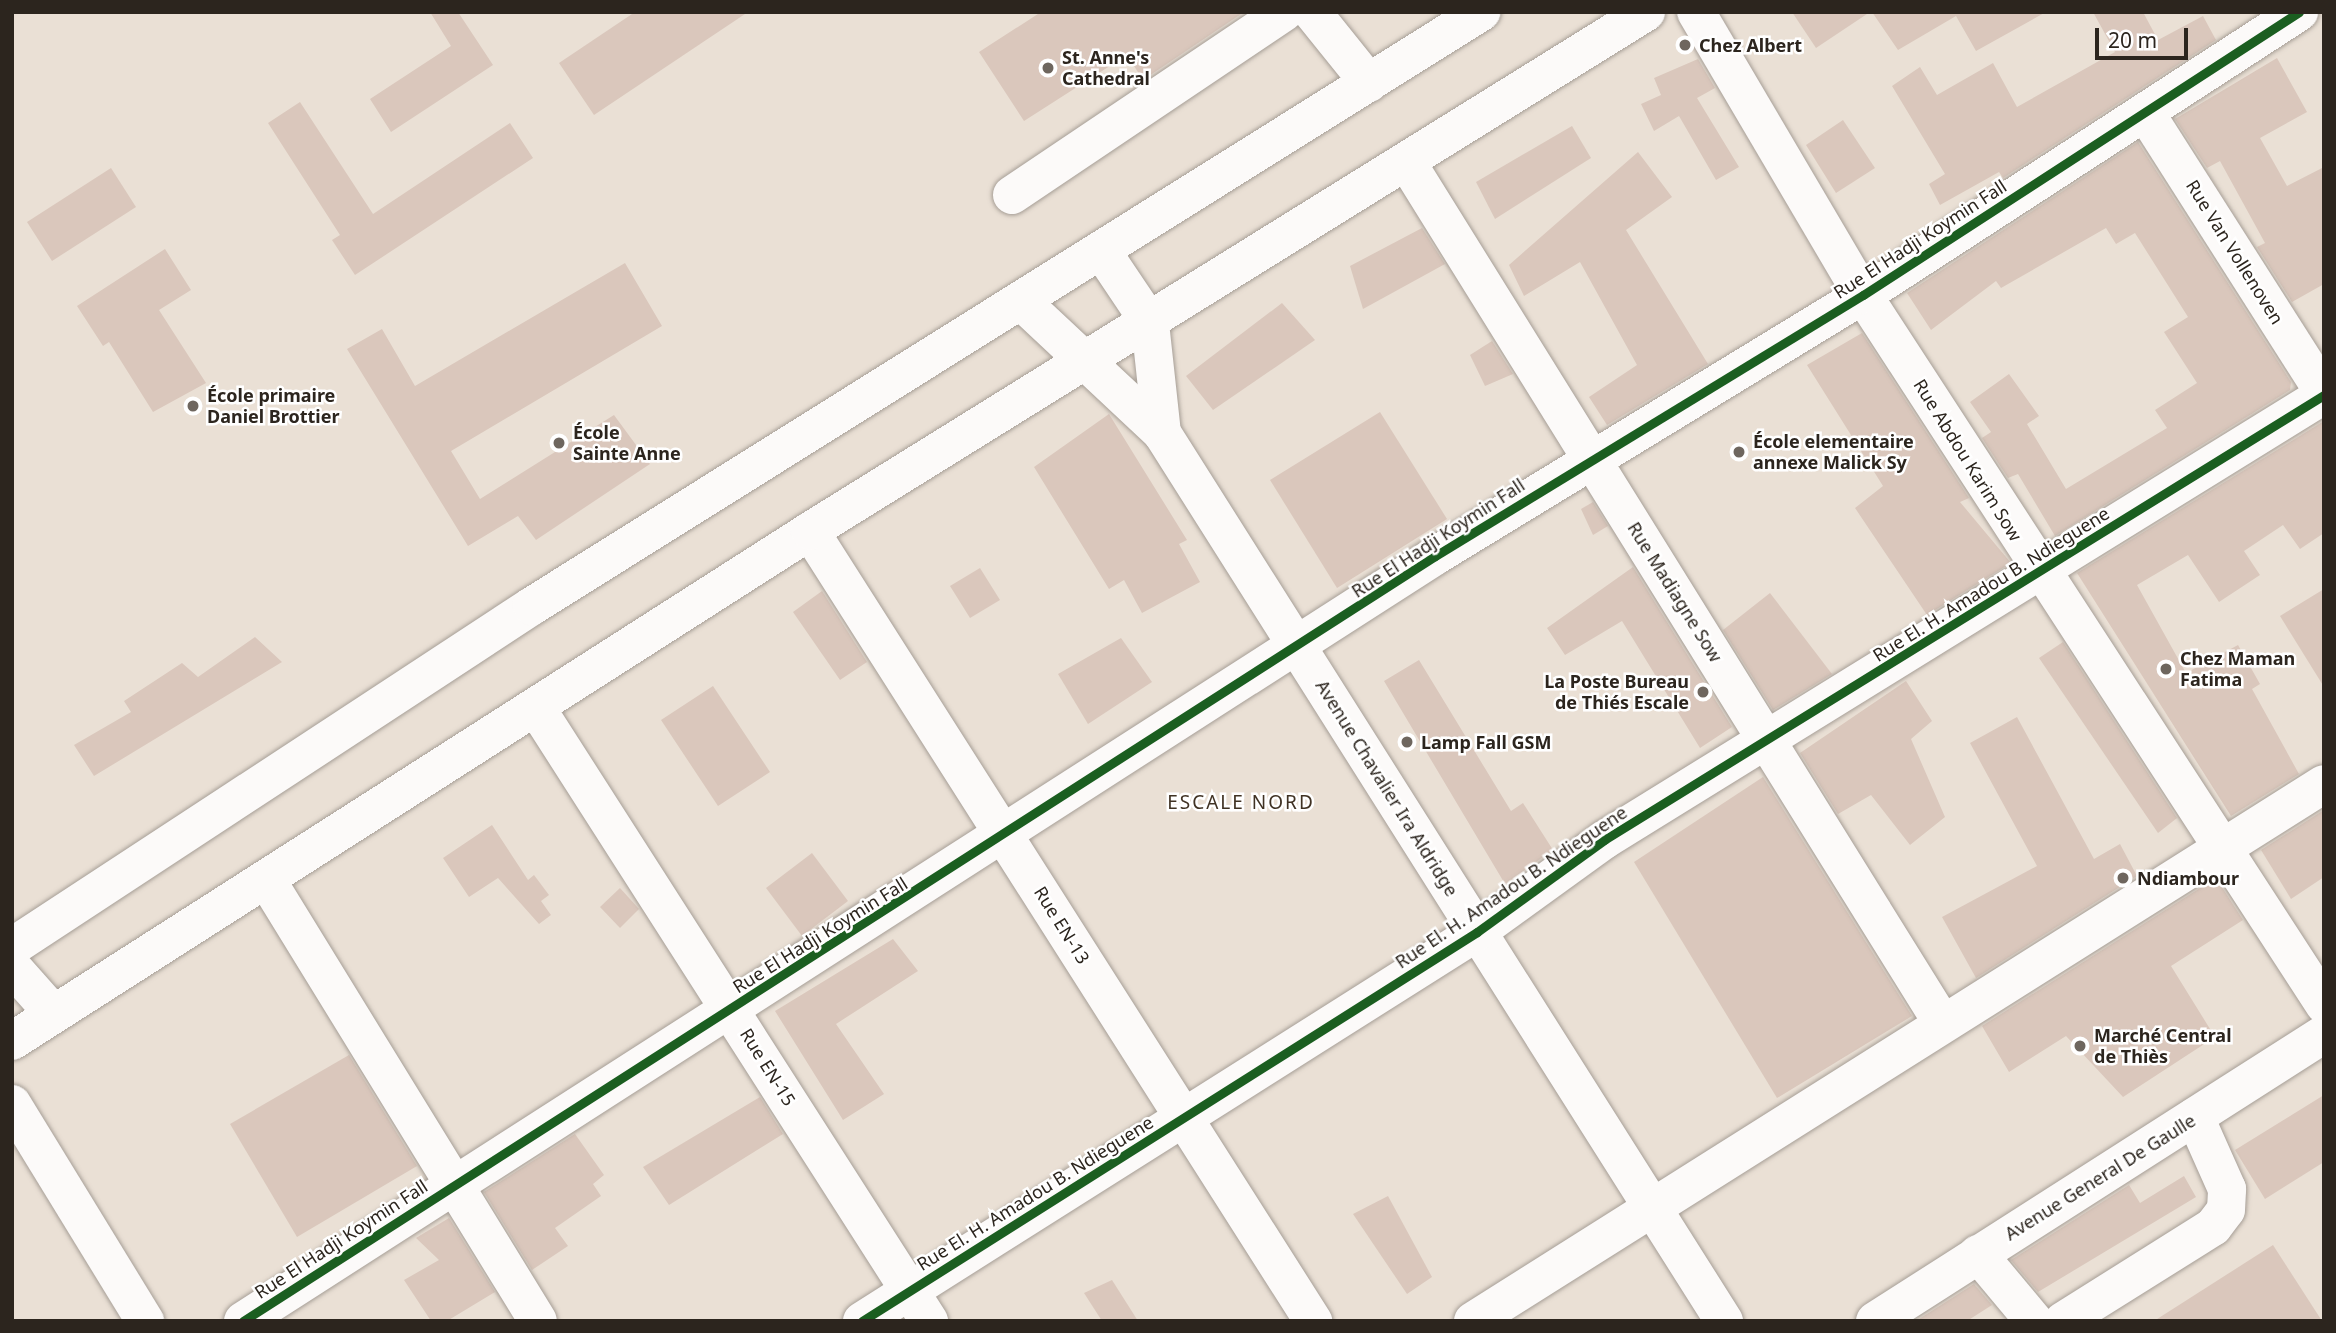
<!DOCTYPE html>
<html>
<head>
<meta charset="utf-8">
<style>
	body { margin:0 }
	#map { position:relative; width:2336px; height:1333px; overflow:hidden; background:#eae0d5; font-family:"Noto Sans",sans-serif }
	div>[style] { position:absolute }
	.building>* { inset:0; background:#dac7bc }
	.roads { filter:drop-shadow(0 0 2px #a69e96) drop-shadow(0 0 2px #a69e96) }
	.minor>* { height:38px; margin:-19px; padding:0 19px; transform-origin:19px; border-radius:19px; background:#fcfaf9 }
	.major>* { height:38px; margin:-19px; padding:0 19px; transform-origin:19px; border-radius:19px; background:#fcfaf9 }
	.cycleway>* { height:9px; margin:-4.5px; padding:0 4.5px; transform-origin:4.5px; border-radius:4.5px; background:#1b5e20 }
	.dots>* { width:19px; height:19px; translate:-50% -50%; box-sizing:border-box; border:4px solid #fff; border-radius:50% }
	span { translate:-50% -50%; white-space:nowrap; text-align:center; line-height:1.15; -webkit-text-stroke:5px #fff; paint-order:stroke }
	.poi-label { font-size:18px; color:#2c251e; font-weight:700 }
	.left { translate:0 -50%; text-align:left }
	.right { translate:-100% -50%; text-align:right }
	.street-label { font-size:18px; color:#2c251e }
	.neighbourhood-label { font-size:19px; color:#403223; letter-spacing:2px }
	.frame { position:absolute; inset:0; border:14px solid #2c251e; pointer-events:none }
	.scale { position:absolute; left:2095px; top:28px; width:93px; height:32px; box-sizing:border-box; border:4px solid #2c251e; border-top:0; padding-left:9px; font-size:21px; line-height:24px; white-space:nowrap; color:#2c251e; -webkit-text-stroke:5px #fff; paint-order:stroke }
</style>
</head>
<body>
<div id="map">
	<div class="building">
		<div style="clip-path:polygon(430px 12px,458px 12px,493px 65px,391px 132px,370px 99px,451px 46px)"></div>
		<div style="clip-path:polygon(635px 12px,748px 12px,594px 115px,559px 63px)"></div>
		<div style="clip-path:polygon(1041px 12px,1244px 12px,1143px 80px,1127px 55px,1024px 121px,979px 52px)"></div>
		<div style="clip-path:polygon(1792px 12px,1870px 12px,1816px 48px)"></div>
		<div style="clip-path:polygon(1872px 12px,2046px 12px,1976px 51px,1956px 16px,1898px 50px)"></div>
		<div style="clip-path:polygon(2093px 12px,2143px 12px,2158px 40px,2203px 16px,2216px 40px,2003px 178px,1999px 172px,1940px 205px,1929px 184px,1945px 174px,1892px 86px,1920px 67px,1937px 95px,1993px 63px,2017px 107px,2115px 52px)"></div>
		<div style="clip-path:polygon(2277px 58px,2307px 112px,2260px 138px,2287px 186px,2324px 167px,2324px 284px,2292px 302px,2257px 247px,2265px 243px,2220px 161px,2207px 168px,2175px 119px)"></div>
		<div style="clip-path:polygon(1698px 59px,1715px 88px,1697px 98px,1739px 167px,1716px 180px,1679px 116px,1654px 131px,1641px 104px,1661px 95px,1654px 78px)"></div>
		<div style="clip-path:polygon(300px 102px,373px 214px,510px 123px,533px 158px,355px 275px,332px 240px,340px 235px,268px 123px)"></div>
		<div style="clip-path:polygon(1843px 120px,1875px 168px,1836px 193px,1806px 145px)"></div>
		<div style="clip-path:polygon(1572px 126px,1591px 158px,1495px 219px,1476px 182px)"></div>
		<div style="clip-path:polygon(2138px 142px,2291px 382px,2290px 390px,2055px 536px,2018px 474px,2008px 478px,1982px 438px,1991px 432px,1970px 402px,2009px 374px,2039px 416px,2027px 424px,2066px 489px,2167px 428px,2155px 410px,2197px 383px,2164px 332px,2188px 317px,2135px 233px,2116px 244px,2106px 228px,2001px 288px,1996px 281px,1931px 330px,1907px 293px)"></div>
		<div style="clip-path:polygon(1638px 152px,1672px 197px,1626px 230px,1708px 364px,1607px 425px,1589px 397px,1637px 365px,1580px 262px,1524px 296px,1509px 265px)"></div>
		<div style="clip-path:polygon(111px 168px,136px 207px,52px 261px,27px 222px)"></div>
		<div style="clip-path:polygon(1422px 228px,1445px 264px,1363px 309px,1350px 266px)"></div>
		<div style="clip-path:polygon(165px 249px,191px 290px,159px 310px,206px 383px,153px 412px,109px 342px,103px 346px,77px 306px)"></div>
		<div style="clip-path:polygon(625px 263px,662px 326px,451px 451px,480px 499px,614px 415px,650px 464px,536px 540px,518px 516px,468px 546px,347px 349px,382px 329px,415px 386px)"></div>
		<div style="clip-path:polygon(1282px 303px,1315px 340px,1213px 410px,1186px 376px)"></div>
		<div style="clip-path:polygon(1862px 333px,1969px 498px,1960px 502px,2011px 563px,1927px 615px,1855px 508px,1883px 486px,1807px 365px)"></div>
		<div style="clip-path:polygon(1492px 341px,1513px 374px,1485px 386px,1470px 355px)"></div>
		<div style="clip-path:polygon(1380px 412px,1447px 519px,1337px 588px,1270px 480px)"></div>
		<div style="clip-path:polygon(1109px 414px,1187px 540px,1179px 544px,1200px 582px,1142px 613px,1124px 580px,1109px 589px,1034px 467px)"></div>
		<div style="clip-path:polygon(2324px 421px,2324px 533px,2300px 549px,2283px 525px,2244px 551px,2260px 575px,2219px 602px,2188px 555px,2137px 585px,2186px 673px,2238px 645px,2260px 684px,2252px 689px,2299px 774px,2231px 816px,2077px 573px)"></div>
		<div style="clip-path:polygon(1593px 502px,1608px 526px,1593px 535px,1581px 509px)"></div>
		<div style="clip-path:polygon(1633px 567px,1732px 727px,1700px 748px,1622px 621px,1565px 655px,1547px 628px)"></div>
		<div style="clip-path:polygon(980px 568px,1000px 600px,970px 618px,950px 586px)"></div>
		<div style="clip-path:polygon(2324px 589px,2324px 687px,2280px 616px)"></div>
		<div style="clip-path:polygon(822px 591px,867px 662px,840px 680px,793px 612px)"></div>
		<div style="clip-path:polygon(1770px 593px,1832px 674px,1773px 710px,1723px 630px)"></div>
		<div style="clip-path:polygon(255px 637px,282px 662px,94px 776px,74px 745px,131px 712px,124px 701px,182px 663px,198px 677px)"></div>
		<div style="clip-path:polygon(1121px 638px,1152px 682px,1088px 724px,1058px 674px)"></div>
		<div style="clip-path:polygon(2063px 642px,2177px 818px,2158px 833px,2039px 658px)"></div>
		<div style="clip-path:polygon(1419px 660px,1511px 811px,1523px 803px,1553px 850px,1505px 884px,1384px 681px)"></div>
		<div style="clip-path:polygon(1906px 681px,1932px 721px,1911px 739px,1945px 817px,1910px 845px,1871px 795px,1838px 814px,1800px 753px)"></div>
		<div style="clip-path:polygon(713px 686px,770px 772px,718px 806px,661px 720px)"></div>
		<div style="clip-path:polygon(2017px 717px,2094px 859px,2120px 844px,2137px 876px,1976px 978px,1942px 917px,2037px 866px,1970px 743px)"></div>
		<div style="clip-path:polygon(1763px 777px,1912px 1016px,1777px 1098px,1634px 862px)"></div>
		<div style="clip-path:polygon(2324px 810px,2324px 877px,2291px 899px,2261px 850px)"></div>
		<div style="clip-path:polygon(492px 825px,528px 880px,534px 875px,549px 895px,541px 901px,551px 915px,539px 924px,498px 878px,469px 897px,443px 858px)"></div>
		<div style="clip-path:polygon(812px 853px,848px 901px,802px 936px,766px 888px)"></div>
		<div style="clip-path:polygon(2216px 878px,2243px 920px,2171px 966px,2215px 1037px,2123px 1097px,2066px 1036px,2009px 1072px,1982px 1026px)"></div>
		<div style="clip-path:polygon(620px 888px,639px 909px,620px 928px,600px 907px)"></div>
		<div style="clip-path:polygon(893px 939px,918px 971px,836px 1024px,884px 1094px,843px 1120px,775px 1011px)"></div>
		<div style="clip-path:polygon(349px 1055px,417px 1166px,297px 1237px,230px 1124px)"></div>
		<div style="clip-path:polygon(2324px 1095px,2324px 1162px,2265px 1199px,2235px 1150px)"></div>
		<div style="clip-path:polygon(760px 1097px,783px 1134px,669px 1205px,643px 1167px)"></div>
		<div style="clip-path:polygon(575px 1134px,604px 1175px,593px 1184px,601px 1196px,555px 1228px,568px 1246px,532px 1270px,484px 1192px)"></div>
		<div style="clip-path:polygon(2184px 1176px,2196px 1197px,2038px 1292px,2011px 1260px,2129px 1185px,2140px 1203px)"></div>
		<div style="clip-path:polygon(1388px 1196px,1432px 1277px,1407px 1294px,1353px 1214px)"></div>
		<div style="clip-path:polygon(449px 1218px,495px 1292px,447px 1321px,431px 1321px,404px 1280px,439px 1260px,416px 1238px)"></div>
		<div style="clip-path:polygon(2273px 1245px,2322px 1321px,2154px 1321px)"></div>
		<div style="clip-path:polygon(1112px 1280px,1138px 1321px,1102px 1321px,1084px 1293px)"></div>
		<div style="clip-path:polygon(1974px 1284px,1992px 1305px,1967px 1321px,1916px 1321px)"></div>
	</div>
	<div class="roads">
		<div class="minor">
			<div style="left:1312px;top:12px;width:91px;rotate:51.2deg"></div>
			<div style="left:1696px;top:12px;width:329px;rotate:59.5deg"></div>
			<div style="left:1863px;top:295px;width:846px;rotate:56.97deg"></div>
			<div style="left:2145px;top:112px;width:333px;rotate:57.5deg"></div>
			<div style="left:1408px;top:164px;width:1009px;rotate:58.12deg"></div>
			<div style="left:1012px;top:195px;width:328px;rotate:-33.9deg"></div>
			<div style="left:1101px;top:250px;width:88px;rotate:56.1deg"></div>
			<div style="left:1150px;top:323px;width:111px;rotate:83.8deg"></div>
			<div style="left:1021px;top:301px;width:193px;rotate:43.1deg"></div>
			<div style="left:1162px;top:433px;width:1051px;rotate:57.67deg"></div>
			<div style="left:810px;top:531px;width:937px;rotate:57.51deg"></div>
			<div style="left:537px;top:709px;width:727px;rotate:57.36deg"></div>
			<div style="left:268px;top:882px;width:515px;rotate:58.41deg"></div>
			<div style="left:12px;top:1104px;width:255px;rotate:58.5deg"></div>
			<div style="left:1978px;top:1254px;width:87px;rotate:50.1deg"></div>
			<div style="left:243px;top:1321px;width:1416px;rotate:-32.69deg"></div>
			<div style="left:1435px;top:556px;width:501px;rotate:-31.38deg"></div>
			<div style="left:1863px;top:295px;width:520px;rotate:-32.99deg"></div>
			<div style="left:862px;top:1321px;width:728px;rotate:-32.31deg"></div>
			<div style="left:1477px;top:932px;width:157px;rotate:-35.9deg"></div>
			<div style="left:1604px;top:840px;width:846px;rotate:-31.72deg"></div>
			<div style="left:1473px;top:1321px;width:1006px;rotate:-32.25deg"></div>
			<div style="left:1875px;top:1321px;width:533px;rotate:-32.59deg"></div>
			<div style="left:2063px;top:1321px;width:177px;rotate:-32.1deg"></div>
			<div style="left:2213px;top:1227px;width:21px;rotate:-53deg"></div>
			<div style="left:2226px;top:1210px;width:21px;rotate:-87deg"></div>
			<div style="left:2227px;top:1189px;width:79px;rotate:-114deg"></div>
		</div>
		<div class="major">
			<div style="left:12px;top:947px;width:622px;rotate:-33.26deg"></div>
			<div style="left:532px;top:606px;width:1120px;rotate:-32.04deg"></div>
			<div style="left:12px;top:967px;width:62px;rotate:48.3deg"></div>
			<div style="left:12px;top:1041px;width:947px;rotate:-32.58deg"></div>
			<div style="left:810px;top:531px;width:984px;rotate:-31.83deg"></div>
		</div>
	</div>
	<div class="cycleway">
		<div style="left:243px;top:1321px;width:1416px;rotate:-32.69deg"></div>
		<div style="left:1435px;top:556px;width:501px;rotate:-31.38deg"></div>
		<div style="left:1863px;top:295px;width:520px;rotate:-32.99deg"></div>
		<div style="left:862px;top:1321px;width:728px;rotate:-32.31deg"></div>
		<div style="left:1477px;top:932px;width:157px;rotate:-35.9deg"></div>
		<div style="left:1604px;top:840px;width:846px;rotate:-31.72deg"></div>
	</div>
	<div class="dots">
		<div style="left:1685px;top:45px;background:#6e665e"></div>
		<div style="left:1048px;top:68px;background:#6e665e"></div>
		<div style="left:193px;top:406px;background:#6e665e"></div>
		<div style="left:559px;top:443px;background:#6e665e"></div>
		<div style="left:1739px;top:452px;background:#6e665e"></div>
		<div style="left:2166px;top:669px;background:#6e665e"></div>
		<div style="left:1703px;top:692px;background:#6e665e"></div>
		<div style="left:1407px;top:742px;background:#6e665e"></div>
		<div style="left:2123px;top:878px;background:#6e665e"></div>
		<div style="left:2080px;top:1046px;background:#6e665e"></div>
	</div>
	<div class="poi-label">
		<span class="left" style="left:1699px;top:45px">Chez Albert</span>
		<span class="left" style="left:1062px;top:68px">St. Anne's<br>Cathedral</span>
		<span class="left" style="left:207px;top:406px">École primaire<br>Daniel Brottier</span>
		<span class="left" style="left:573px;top:443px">École<br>Sainte Anne</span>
		<span class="left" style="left:1753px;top:452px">École elementaire<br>annexe Malick Sy</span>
		<span class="left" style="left:2180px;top:669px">Chez Maman<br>Fatima</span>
		<span class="right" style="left:1689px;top:692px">La Poste Bureau<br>de Thiés Escale</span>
		<span class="left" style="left:1421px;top:742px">Lamp Fall GSM</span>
		<span class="left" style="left:2137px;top:878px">Ndiambour</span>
		<span class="left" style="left:2094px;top:1046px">Marché Central<br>de Thiès</span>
	</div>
	<div class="street-label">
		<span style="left:1920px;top:239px;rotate:-33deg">Rue El Hadji Koymin Fall</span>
		<span style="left:2235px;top:252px;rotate:58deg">Rue Van Vollenoven</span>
		<span style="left:1968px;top:460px;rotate:58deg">Rue Abdou Karim Sow</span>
		<span style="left:1438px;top:538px;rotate:-33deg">Rue El Hadji Koymin Fall</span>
		<span style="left:1991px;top:584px;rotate:-32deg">Rue El. H. Amadou B. Ndieguene</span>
		<span style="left:1675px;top:592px;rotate:58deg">Rue Madiagne Sow</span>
		<span style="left:1387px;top:788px;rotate:58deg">Avenue Chavalier Ira Aldridge</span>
		<span style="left:1511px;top:887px;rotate:-34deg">Rue El. H. Amadou B. Ndieguene</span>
		<span style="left:1062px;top:925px;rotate:58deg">Rue EN-13</span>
		<span style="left:820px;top:935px;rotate:-32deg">Rue El Hadji Koymin Fall</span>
		<span style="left:768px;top:1067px;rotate:58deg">Rue EN-15</span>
		<span style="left:2100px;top:1177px;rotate:-32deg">Avenue General De Gaulle</span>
		<span style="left:1035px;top:1193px;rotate:-32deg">Rue El. H. Amadou B. Ndieguene</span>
		<span style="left:341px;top:1239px;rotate:-33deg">Rue El Hadji Koymin Fall</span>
	</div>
	<div class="neighbourhood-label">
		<span style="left:1241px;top:803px">ESCALE NORD</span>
	</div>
	<div class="frame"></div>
	<div class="scale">20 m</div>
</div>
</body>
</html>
